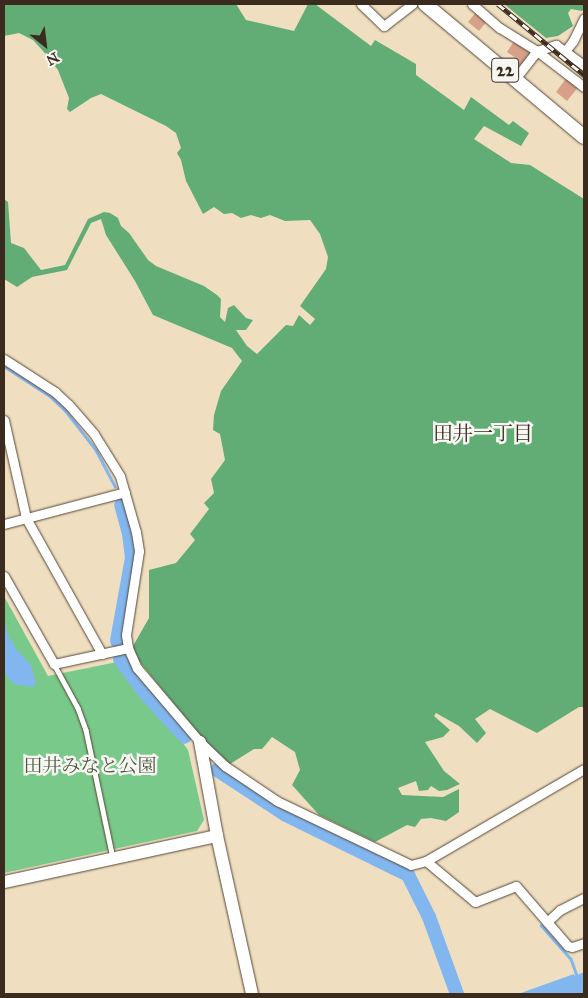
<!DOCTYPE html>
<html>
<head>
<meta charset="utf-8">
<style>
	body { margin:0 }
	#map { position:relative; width:588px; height:998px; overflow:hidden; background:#efdfc0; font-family:"IM FELL Great Primer","Noto Serif JP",serif }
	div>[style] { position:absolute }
	.green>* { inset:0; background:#79c98a }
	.forest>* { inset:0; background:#62ad76 }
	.water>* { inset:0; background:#82b6ef }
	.stream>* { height:2.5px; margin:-1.25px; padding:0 1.25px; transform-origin:1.25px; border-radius:1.25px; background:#82b6ef }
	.river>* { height:14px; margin:-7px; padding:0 7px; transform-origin:7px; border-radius:7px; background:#82b6ef }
	.building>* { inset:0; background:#d7a189 }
	.roads { filter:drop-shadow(0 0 1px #564536) drop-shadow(0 0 1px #564536) }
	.lane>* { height:4.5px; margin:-2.25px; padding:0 2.25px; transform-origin:2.25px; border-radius:2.25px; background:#fff }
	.street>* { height:9px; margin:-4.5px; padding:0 4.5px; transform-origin:4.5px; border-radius:4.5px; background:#fff }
	.secondary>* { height:12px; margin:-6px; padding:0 6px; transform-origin:6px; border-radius:6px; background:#fff }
	.primary>* { height:14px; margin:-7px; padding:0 7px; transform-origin:7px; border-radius:7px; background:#fff }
	.rail>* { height:4.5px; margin-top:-2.25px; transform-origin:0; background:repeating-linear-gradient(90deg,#f6f6f2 0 8px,#3b2a1e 0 16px); box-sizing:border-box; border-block:1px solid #3b2a1e }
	span { translate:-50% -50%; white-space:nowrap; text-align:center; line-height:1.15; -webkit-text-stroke:5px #f6f6f2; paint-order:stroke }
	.shield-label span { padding:1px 4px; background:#f6f6f2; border:1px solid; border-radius:4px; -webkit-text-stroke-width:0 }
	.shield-label { font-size:18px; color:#3b2a1e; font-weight:700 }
	.park-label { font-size:19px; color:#4e5a3e }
	.neighbourhood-label { font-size:20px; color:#3b2a1e }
	.frame { position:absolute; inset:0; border:5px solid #3b2a1e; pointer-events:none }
	.north { position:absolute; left:20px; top:20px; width:50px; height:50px; -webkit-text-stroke:4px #f6f6f2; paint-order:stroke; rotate:151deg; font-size:14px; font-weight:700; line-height:20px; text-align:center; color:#3b2a1e }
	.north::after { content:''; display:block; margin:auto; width:18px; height:22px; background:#3b2a1e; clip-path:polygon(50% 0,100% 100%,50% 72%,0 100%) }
</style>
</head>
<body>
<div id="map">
	<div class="green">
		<div style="clip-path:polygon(4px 596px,48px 676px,117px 662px,184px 741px,183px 743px,188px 750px,204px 820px,197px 831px,4px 873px)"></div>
	</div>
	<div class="forest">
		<div style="clip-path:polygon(4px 4px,236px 4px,246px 20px,294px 31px,308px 4px,315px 4px,371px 46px,375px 40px,416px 64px,416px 75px,464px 110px,471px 97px,509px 125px,513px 121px,529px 133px,521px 146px,484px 126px,474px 139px,511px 163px,530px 165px,584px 199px,584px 707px,579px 707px,537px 733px,490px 709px,475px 719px,486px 733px,477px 743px,459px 726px,436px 713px,434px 716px,450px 730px,443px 737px,425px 742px,444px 771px,460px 784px,447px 790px,439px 791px,431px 786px,428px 790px,419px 791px,416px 781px,398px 788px,402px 795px,443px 797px,459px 789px,459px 812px,446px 821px,431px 818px,421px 819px,415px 827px,407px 825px,375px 842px,319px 815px,292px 785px,300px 770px,295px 752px,272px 737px,262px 749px,254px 749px,230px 764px,202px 738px,139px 661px,133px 646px,149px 618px,149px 570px,176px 563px,195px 540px,190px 534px,209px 509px,204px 503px,214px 493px,211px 479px,225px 460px,220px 434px,213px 430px,214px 415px,221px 391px,242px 361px,232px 348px,153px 315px,135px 281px,106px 235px,101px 219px,91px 223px,67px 270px,32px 277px,17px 287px,4px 279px,4px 199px,8px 202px,11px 243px,24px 248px,41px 270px,65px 265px,88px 219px,104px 212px,110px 213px,118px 218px,121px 226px,129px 233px,148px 260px,156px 266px,204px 286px,217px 295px,221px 299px,220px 317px,225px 322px,228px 308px,234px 305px,246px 318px,253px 320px,246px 330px,236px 330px,247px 346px,257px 354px,286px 325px,293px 326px,299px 315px,310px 325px,315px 319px,300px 306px,326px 269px,328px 257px,320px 234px,310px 220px,285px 221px,270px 215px,261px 218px,251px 215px,241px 218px,232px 213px,224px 214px,214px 207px,203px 214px,186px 181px,181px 160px,177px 153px,181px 148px,176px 133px,166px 126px,101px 94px,91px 98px,70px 112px,67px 109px,69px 98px,58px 70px,43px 51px,33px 40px,19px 33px,4px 36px)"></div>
		<div style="clip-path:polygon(504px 4px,584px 4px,584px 9px,582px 11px,571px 9px,568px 13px,573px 26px,558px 36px,546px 38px)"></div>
	</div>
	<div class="water">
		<div style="clip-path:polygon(4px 618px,8px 635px,16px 649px,31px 665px,36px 684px,33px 687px,14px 684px,7px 677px,4px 667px)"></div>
		<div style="clip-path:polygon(584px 972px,584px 994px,518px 994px,574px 974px,575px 976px)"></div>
	</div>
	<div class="stream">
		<div style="left:4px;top:366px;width:55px;rotate:33.1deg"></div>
		<div style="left:50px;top:396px;width:21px;rotate:43deg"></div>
		<div style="left:65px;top:410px;width:51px;rotate:52.2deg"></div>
		<div style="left:96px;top:450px;width:41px;rotate:62.2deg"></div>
		<div style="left:541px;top:925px;width:45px;rotate:48.6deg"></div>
		<div style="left:571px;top:959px;width:20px;rotate:70deg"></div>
	</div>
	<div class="river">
		<div style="left:117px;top:641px;width:84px;rotate:-79.8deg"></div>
		<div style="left:132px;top:558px;width:24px;rotate:-97deg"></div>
		<div style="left:129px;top:534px;width:30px;rotate:-105deg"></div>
		<div style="left:120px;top:659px;width:42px;rotate:53.7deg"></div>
		<div style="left:145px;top:693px;width:59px;rotate:47.7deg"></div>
		<div style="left:217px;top:770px;width:82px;rotate:33.1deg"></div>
		<div style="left:286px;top:815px;width:136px;rotate:26.2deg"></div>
		<div style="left:408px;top:875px;width:47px;rotate:63.4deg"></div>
		<div style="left:429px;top:917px;width:82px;rotate:70deg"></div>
	</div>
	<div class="building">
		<div style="clip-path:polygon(477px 11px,488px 20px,479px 31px,468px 22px)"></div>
		<div style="clip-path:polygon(514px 41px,532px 52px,522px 67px,517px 64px,519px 60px,507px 52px)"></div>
		<div style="clip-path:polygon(568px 76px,580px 85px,567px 101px,556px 92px)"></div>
	</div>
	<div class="roads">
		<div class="lane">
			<div style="left:54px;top:664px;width:50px;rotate:61.4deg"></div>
			<div style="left:78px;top:708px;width:23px;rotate:70deg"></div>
			<div style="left:86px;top:730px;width:131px;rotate:78.1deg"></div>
		</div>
		<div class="street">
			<div style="left:361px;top:4px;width:32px;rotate:44deg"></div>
			<div style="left:384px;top:26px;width:36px;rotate:-38deg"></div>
			<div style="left:472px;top:4px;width:37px;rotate:41deg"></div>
			<div style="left:500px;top:28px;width:44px;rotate:31.9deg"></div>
			<div style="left:537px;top:51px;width:59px;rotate:37.5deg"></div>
			<div style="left:566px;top:50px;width:11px;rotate:-52deg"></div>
			<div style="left:573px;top:41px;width:25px;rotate:-64deg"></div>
			<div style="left:515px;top:79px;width:36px;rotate:-52deg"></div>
			<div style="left:537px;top:51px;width:20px;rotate:-18deg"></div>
			<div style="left:556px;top:45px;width:34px;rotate:36deg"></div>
			<div style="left:4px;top:359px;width:61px;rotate:32.9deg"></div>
			<div style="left:55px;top:392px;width:19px;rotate:43deg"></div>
			<div style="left:69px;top:405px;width:38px;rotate:49deg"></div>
			<div style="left:94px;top:434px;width:49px;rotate:58.2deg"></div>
			<div style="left:120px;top:476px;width:58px;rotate:74.1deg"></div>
			<div style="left:136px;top:532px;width:19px;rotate:81deg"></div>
			<div style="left:139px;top:551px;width:85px;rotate:98.8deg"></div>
			<div style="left:126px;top:635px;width:13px;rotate:81deg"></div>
			<div style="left:128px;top:648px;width:22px;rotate:66deg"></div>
			<div style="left:137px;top:668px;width:97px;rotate:49.6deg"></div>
			<div style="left:200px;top:742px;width:35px;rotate:44deg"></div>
			<div style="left:225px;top:766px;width:63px;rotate:33.9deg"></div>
			<div style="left:277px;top:801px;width:148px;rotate:25.5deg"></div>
			<div style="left:411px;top:865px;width:16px;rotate:-15deg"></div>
			<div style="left:426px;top:861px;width:183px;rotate:-30.2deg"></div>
			<div style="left:4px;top:420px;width:100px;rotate:77.3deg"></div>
			<div style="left:26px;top:518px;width:156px;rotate:60.8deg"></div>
			<div style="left:4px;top:524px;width:125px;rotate:-14.8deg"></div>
			<div style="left:4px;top:576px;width:101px;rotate:60.4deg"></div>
			<div style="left:54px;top:664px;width:76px;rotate:-12.2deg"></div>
			<div style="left:426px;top:861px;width:64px;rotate:39.9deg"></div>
			<div style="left:475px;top:902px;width:44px;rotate:-21.3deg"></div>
			<div style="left:516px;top:886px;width:79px;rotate:49.1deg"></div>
			<div style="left:568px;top:946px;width:4px;rotate:14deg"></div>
			<div style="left:572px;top:947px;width:13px;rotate:-18deg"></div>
			<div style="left:547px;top:922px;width:18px;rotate:-43deg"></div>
			<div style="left:560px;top:910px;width:27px;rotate:-27deg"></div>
		</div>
		<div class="secondary">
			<div style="left:200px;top:742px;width:96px;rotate:79.7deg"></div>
			<div style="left:217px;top:836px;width:162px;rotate:77.5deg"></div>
			<div style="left:4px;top:882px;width:218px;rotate:-12.2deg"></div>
		</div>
		<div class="primary">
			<div style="left:425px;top:4px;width:207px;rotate:39.9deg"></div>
		</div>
	</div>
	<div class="rail">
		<div style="left:498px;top:4px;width:112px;rotate:39.5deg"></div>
	</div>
	<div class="shield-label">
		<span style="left:505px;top:70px">22</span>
	</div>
	<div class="park-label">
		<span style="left:90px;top:766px">田井みなと公園</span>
	</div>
	<div class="neighbourhood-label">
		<span style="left:483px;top:433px">田井一丁目</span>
	</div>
	<div class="frame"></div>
	<div class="north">N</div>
</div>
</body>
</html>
